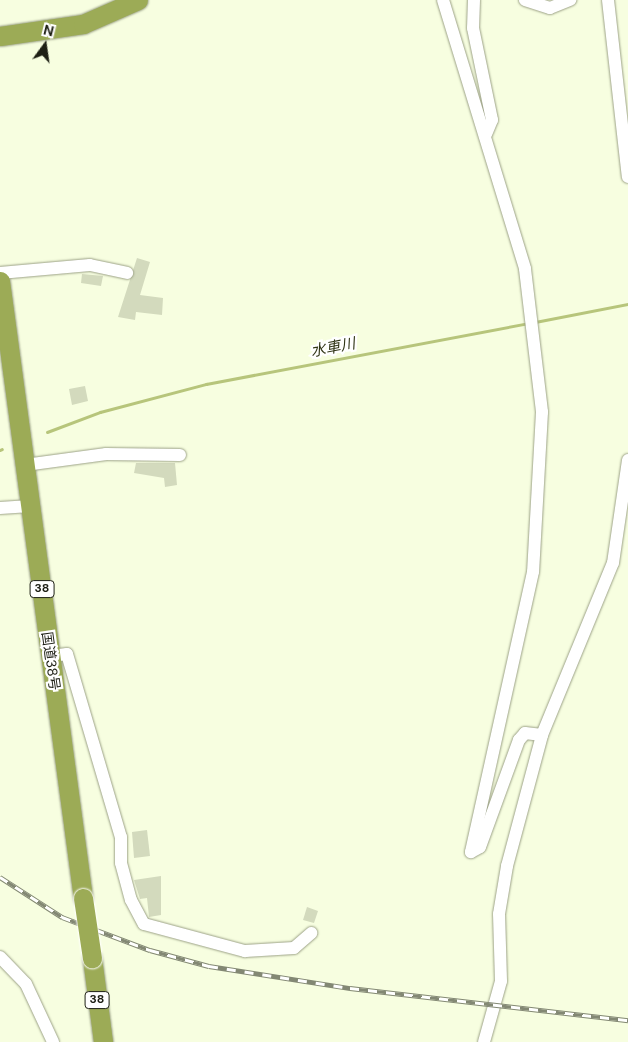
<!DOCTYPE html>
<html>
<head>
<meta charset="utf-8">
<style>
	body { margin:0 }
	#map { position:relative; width:628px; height:1042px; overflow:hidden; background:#f7fee0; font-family:"DM Sans","Noto Sans JP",sans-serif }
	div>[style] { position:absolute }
	.stream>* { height:3px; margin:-1.5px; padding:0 1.5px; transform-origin:1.5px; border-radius:1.5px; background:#b7c57b }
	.building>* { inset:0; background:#d3dabd }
	.roads { filter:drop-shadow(0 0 1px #9ca287) drop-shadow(0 0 1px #9ca287) }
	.minor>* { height:12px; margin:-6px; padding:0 6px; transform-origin:6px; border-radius:6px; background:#fff }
	.highway>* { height:19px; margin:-9.5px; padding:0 9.5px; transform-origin:9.5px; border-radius:9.5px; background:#9cab56 }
	.rail>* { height:5px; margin-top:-2.5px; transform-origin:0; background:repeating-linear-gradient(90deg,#fff 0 9px,#838874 0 18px); box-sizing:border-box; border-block:1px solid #838874 }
	.bridges { filter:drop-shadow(0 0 1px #fff) drop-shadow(0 0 1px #fff) }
	.highway-bridge>* { height:19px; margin:-9.5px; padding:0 9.5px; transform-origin:9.5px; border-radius:9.5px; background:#9cab56 }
	span { translate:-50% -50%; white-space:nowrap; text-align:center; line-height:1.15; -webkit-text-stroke:4.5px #fff; paint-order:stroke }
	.shield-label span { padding:1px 4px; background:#fff; border:1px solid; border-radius:4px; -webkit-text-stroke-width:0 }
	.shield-label { font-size:12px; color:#1d1f14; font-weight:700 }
	.street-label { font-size:14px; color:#1d1f14 }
	.water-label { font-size:15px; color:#303515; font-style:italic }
	.north { position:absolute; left:20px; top:20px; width:50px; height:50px; -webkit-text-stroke:4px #fff; paint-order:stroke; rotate:14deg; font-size:14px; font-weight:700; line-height:20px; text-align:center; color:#1d1f14 }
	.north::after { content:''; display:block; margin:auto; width:18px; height:22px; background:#1d1f14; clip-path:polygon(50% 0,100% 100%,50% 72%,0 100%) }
</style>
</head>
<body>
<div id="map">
	<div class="stream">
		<div style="left:535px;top:322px;width:95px;rotate:-11deg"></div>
		<div style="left:47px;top:432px;width:57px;rotate:-20.7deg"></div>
		<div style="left:100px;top:412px;width:110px;rotate:-14.8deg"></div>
		<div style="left:206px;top:384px;width:328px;rotate:-10.7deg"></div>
		<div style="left:0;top:450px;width:2px;rotate:-27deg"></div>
	</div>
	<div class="building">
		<div style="clip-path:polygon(137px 258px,150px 262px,140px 295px,163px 298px,162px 315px,136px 312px,135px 320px,118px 317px)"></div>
		<div style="clip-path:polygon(82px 274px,103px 276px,101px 286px,81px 283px)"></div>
		<div style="clip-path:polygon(85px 386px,88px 401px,72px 405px,69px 389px)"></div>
		<div style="clip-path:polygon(136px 463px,175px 463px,177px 485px,165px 487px,164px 478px,134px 473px)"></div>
		<div style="clip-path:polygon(147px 830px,150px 856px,134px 858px,132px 832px)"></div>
		<div style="clip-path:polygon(161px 876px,161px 915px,149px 917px,147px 898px,140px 899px,134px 880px)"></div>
		<div style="clip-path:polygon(307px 907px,318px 911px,314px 923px,303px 920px)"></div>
	</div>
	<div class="roads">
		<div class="minor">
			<div style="left:443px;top:0;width:281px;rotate:73deg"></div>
			<div style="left:525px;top:269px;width:144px;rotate:83.2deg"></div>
			<div style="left:542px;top:412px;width:160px;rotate:93.2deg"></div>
			<div style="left:533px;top:572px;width:287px;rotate:102.5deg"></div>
			<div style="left:471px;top:852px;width:10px;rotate:-29deg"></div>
			<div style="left:480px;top:847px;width:114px;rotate:-70deg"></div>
			<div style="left:519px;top:740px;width:9px;rotate:-49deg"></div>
			<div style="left:525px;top:733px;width:17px;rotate:7deg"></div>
			<div style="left:474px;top:0;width:28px;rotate:92deg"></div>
			<div style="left:473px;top:28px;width:94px;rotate:78.3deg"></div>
			<div style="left:492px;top:120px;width:15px;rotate:113deg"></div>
			<div style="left:525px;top:0;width:26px;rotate:18deg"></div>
			<div style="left:550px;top:8px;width:22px;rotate:-22deg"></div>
			<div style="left:608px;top:0;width:178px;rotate:83.6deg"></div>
			<div style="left:0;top:273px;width:90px;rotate:-5.1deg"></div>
			<div style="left:90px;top:265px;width:38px;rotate:12deg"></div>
			<div style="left:25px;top:465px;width:82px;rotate:-7.7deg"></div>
			<div style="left:106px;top:454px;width:74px;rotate:0.8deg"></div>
			<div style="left:0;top:508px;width:30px;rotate:-4deg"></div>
			<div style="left:51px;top:656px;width:16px;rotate:-7deg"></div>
			<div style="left:67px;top:654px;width:191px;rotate:73.6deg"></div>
			<div style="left:121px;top:837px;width:26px;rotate:90deg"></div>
			<div style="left:121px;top:863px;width:38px;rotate:75deg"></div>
			<div style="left:131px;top:900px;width:27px;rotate:62deg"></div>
			<div style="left:144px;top:924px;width:105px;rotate:15deg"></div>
			<div style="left:245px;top:951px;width:49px;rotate:-3.5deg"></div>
			<div style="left:294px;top:948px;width:23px;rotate:-41deg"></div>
			<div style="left:0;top:957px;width:37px;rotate:46deg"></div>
			<div style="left:26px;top:984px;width:64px;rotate:65deg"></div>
			<div style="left:484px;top:1042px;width:63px;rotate:-74.4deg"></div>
			<div style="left:501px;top:981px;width:67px;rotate:-91.7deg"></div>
			<div style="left:499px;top:914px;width:49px;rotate:-80.5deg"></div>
			<div style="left:507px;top:866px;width:136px;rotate:-75deg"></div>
			<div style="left:542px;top:735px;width:186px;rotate:-67.6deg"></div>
			<div style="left:613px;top:563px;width:104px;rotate:-81.7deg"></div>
		</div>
		<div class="highway">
			<div style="left:0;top:36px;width:84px;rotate:-8.2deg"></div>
			<div style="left:83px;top:24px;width:60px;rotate:-23.6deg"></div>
			<div style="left:0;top:281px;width:623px;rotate:82.34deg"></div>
			<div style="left:92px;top:958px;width:85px;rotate:82.5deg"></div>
		</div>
	</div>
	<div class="rail">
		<div style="left:0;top:877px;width:74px;rotate:32.8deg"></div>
		<div style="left:62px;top:917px;width:94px;rotate:20.6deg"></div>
		<div style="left:150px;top:950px;width:61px;rotate:15.2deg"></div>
		<div style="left:209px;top:966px;width:143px;rotate:8.9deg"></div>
		<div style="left:350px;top:988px;width:280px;rotate:6.6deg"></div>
	</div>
	<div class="bridges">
		<div class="highway-bridge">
			<div style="left:83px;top:898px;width:61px;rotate:81.5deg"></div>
		</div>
	</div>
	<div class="shield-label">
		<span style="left:42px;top:589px">38</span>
		<span style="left:97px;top:1000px">38</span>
	</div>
	<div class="street-label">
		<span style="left:51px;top:661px;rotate:82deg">国道38号</span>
	</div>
	<div class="water-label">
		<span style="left:333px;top:348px;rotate:-11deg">水車川</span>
	</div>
	<div class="north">N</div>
</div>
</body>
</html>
